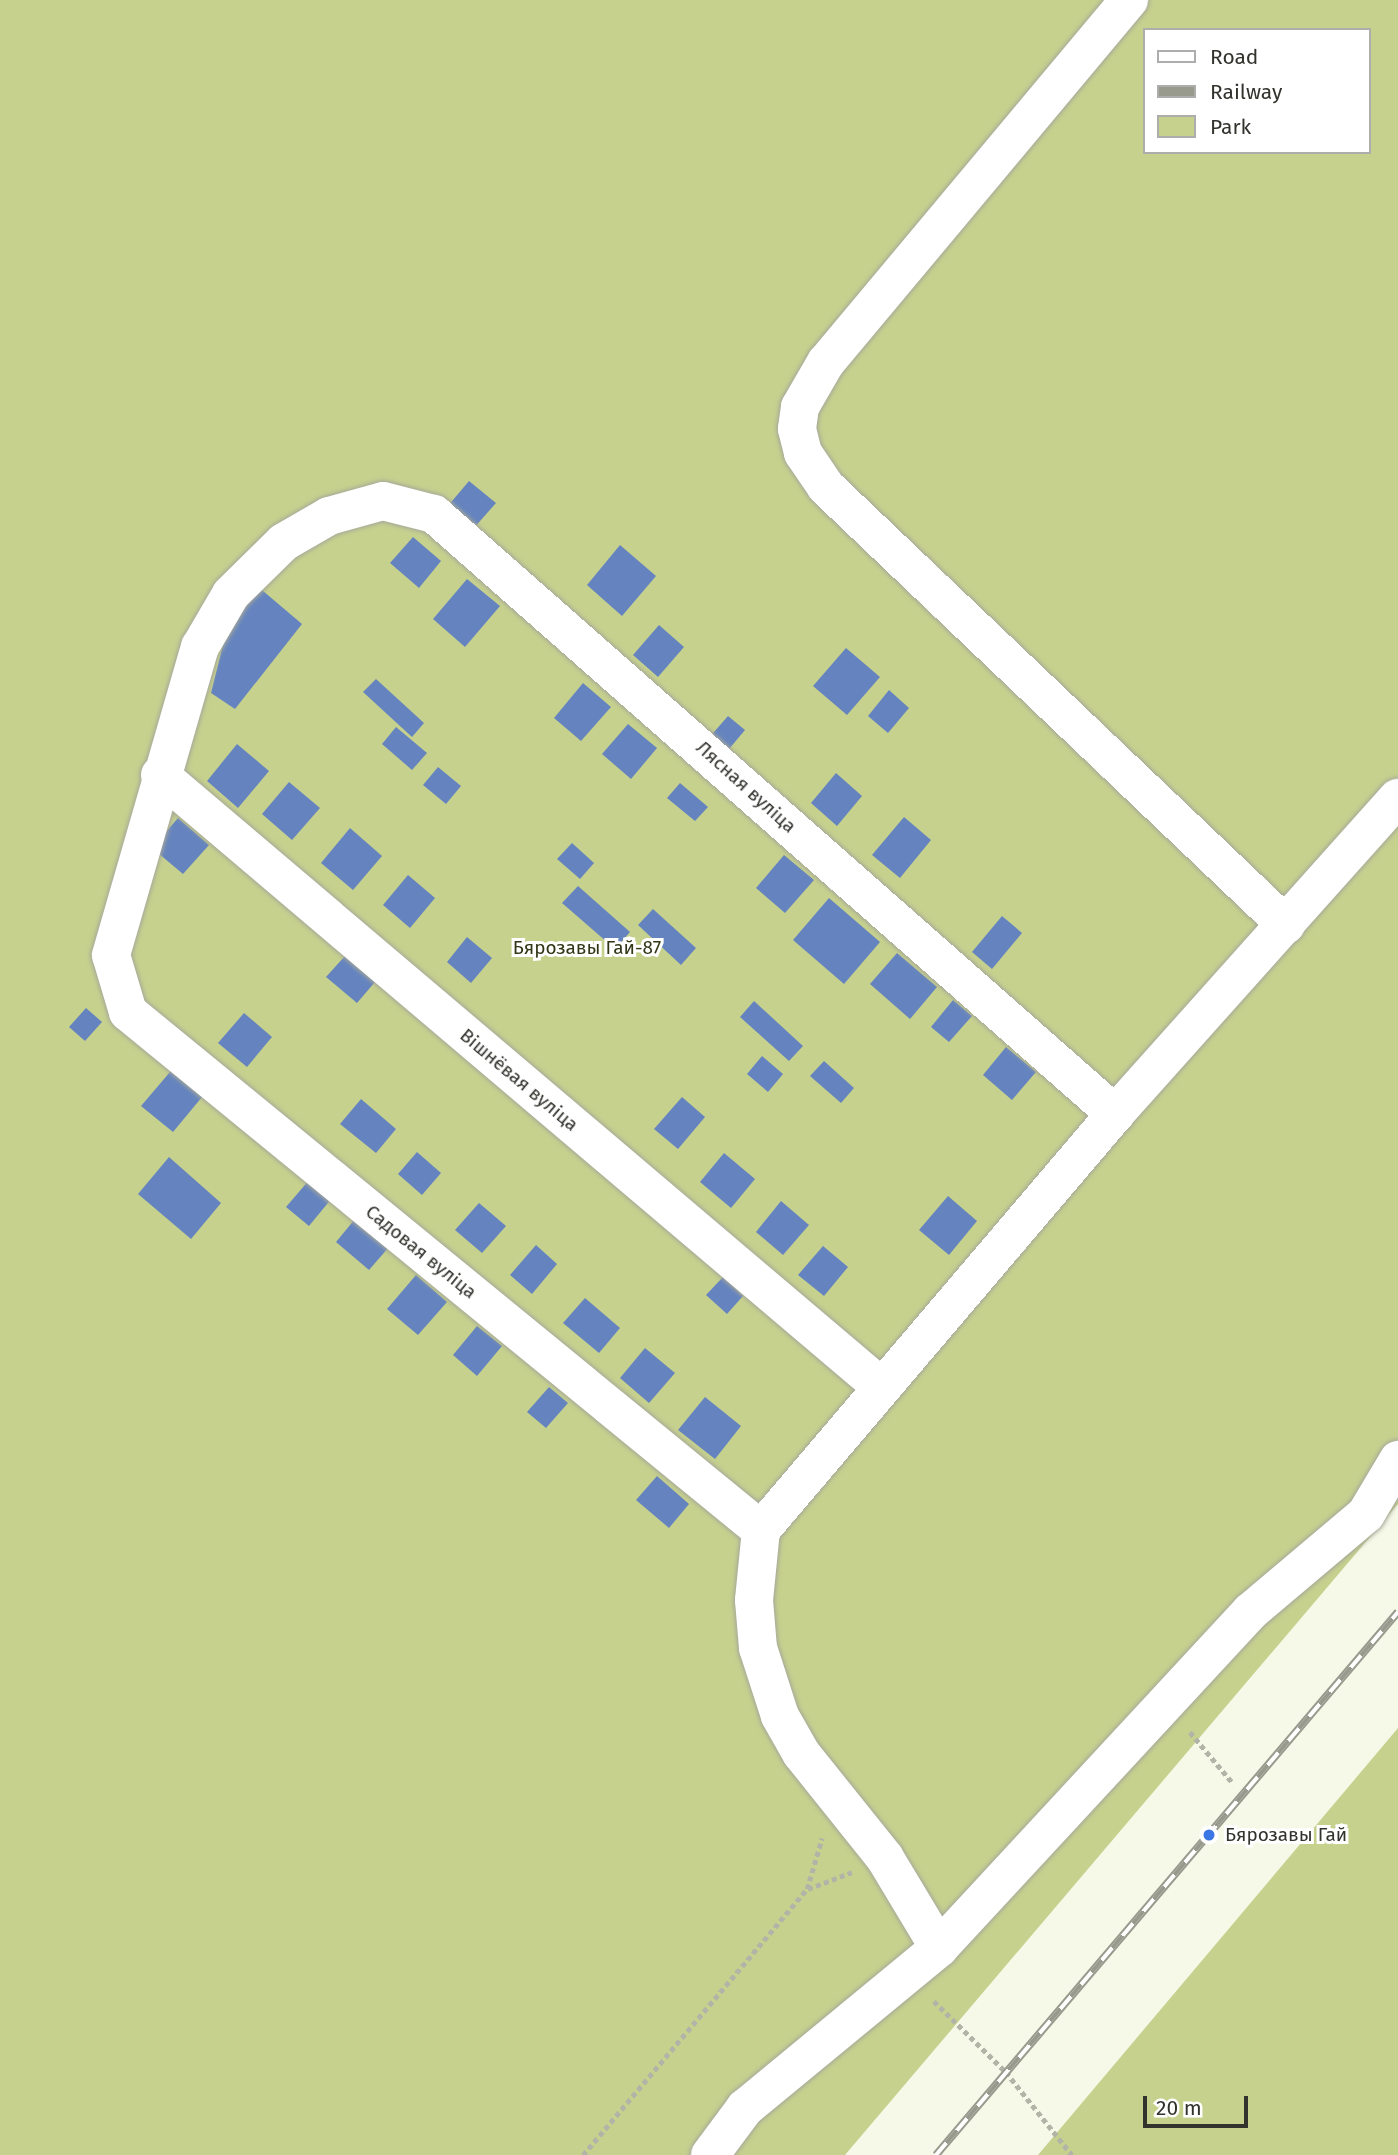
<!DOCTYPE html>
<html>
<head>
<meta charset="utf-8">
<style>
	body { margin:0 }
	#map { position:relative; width:1398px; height:2155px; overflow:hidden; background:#f6f9e8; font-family:"Fira Sans",sans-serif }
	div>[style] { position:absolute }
	.green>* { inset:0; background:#c7d18e }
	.building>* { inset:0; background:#6584bf }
	.path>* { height:4.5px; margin-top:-2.25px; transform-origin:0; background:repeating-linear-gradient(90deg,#b1b4a6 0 5px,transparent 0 8.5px) }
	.roads { filter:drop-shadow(0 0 2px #a6a899) drop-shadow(0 0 2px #a6a899) }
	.minor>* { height:38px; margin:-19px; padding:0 19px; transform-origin:19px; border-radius:19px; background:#fff }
	.rail>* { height:8px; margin-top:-4px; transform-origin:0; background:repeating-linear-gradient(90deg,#fff 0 16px,#989a8e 0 32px); box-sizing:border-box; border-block:2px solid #989a8e }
	.dots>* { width:19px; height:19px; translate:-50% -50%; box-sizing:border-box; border:4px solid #fff; border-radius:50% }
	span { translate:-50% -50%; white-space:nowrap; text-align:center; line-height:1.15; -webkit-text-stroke:6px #fff; paint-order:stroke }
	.street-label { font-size:19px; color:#32332d }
	.park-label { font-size:19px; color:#323616 }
	.poi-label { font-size:19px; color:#32332d }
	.left { translate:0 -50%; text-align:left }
	.legend { position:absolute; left:1143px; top:28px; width:228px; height:126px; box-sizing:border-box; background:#fff; border:2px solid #adadab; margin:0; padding:9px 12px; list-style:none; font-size:21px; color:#32332d }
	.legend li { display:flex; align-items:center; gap:14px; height:35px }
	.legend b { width:35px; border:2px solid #adadab }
	.scale { position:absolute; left:1143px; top:2096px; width:105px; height:32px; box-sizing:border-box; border:4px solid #32332d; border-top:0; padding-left:9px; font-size:21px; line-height:24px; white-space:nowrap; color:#32332d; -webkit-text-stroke:5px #fff; paint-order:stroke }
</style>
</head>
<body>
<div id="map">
	<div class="green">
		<div style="clip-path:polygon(evenodd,0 0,1398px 0,1398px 1504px,845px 2155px,0 2155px,0 0,1144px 30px,1368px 30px,1368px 152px,1144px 152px,1144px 30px)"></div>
		<div style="clip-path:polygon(1398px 1728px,1398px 2155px,1038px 2155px)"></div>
	</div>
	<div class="building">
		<div style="clip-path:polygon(469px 481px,496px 503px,473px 529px,447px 507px)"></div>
		<div style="clip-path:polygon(413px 537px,441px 561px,419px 588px,390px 563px)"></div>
		<div style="clip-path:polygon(620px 545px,656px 576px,622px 616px,587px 585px)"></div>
		<div style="clip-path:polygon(467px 579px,500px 606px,465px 647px,433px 619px)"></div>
		<div style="clip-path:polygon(256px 585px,302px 624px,235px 709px,211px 693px,231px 613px)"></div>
		<div style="clip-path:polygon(659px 625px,684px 647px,658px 677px,633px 655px)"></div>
		<div style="clip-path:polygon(846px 648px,880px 677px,847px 715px,813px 686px)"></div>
		<div style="clip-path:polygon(376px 679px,424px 723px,412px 737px,363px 692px)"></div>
		<div style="clip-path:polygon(583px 683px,611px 707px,581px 741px,554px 718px)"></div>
		<div style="clip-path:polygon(889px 690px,909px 708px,888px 733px,868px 716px)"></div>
		<div style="clip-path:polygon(728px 716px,745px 730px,724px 755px,707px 740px)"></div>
		<div style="clip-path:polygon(628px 724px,657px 748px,631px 779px,602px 754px)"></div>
		<div style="clip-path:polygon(396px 727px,427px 753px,412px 770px,382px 744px)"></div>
		<div style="clip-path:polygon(237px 744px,269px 771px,238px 808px,207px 781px)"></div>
		<div style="clip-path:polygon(438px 767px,461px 786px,446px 804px,423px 785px)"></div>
		<div style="clip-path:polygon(836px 773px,862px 796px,837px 826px,811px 803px)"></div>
		<div style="clip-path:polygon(289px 782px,320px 808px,292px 840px,262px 814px)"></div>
		<div style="clip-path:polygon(680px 783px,708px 807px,695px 821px,667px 798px)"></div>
		<div style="clip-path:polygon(904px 817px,931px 840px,900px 878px,872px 855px)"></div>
		<div style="clip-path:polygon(178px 818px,209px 845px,183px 874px,152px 848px)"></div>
		<div style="clip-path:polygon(350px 828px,382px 856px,353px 890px,321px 863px)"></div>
		<div style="clip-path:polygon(572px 843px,594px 863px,580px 879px,557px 859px)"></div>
		<div style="clip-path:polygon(784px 855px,814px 880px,785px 913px,756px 888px)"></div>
		<div style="clip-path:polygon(408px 875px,435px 898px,410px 928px,383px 905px)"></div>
		<div style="clip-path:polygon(578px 886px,630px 932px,615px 949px,562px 903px)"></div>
		<div style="clip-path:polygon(829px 898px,880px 942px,844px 984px,793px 940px)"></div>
		<div style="clip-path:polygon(653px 909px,696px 948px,681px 965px,638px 925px)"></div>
		<div style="clip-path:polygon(1002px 916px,1022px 933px,992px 969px,972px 952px)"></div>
		<div style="clip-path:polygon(467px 937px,492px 958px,471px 983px,447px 962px)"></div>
		<div style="clip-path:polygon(897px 953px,937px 987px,910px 1019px,870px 984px)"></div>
		<div style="clip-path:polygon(345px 956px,375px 982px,357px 1003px,326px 977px)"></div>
		<div style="clip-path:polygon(953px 1000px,972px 1016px,949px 1042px,931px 1027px)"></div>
		<div style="clip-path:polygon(754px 1001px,803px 1046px,789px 1061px,740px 1017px)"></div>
		<div style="clip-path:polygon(86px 1008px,102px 1022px,85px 1041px,69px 1027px)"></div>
		<div style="clip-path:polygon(244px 1013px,272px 1037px,247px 1067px,218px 1043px)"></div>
		<div style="clip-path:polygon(1006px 1047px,1036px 1072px,1012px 1100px,983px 1075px)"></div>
		<div style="clip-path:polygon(762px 1056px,783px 1074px,768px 1092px,747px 1074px)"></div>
		<div style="clip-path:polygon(824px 1061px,854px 1088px,841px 1103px,810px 1076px)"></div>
		<div style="clip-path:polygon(176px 1065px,207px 1091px,173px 1132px,141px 1106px)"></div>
		<div style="clip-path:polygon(682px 1097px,705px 1117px,678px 1149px,654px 1129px)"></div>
		<div style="clip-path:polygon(361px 1099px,396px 1129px,376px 1153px,340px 1124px)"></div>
		<div style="clip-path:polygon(417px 1152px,441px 1173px,422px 1195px,398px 1174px)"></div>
		<div style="clip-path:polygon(724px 1153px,755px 1179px,731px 1208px,700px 1182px)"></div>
		<div style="clip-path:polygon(169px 1157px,221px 1203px,191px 1239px,138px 1194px)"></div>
		<div style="clip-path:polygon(310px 1179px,332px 1198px,309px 1226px,286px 1207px)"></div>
		<div style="clip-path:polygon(948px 1196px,977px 1221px,949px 1255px,919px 1230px)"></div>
		<div style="clip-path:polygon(781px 1201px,809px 1225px,783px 1255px,756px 1232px)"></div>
		<div style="clip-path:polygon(479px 1203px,506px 1226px,482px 1253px,455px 1230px)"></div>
		<div style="clip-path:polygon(355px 1219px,389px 1247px,369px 1270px,336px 1242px)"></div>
		<div style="clip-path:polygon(536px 1245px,557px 1264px,532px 1294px,510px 1275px)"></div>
		<div style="clip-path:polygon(823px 1246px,848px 1267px,824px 1296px,798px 1275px)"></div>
		<div style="clip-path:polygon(416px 1275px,447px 1302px,418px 1335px,387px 1309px)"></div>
		<div style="clip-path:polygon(723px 1277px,743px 1296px,727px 1314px,706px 1295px)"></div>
		<div style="clip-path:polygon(585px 1298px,620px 1328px,599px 1353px,563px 1323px)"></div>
		<div style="clip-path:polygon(477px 1326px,502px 1346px,477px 1376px,453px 1355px)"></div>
		<div style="clip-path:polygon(645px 1348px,675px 1373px,649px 1403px,620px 1378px)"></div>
		<div style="clip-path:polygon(549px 1387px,568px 1403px,546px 1428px,527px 1412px)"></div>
		<div style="clip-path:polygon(705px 1397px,741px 1426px,715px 1459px,678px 1430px)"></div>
		<div style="clip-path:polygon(657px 1476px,689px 1504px,669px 1528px,636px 1500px)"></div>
	</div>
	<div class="path">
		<div style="left:1190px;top:1732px;width:65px;rotate:50deg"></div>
		<div style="left:808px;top:1889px;width:47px;rotate:-21.1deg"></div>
		<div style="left:934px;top:2001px;width:101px;rotate:44.6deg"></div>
		<div style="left:1006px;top:2072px;width:106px;rotate:51.5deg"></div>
		<div style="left:583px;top:2155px;width:348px;rotate:-49.9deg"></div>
		<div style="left:807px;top:1889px;width:53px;rotate:-73.6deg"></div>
	</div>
	<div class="roads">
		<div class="minor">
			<div style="left:1129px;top:0;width:472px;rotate:129.9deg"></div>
			<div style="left:826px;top:362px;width:52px;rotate:120deg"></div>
			<div style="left:800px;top:407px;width:22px;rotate:98deg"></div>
			<div style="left:797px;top:429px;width:25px;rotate:76deg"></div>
			<div style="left:803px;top:453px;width:41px;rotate:55.9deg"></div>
			<div style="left:826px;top:487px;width:635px;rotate:43.6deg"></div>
			<div style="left:160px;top:775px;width:943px;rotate:40.31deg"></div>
			<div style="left:761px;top:1530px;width:818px;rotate:-140.71deg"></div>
			<div style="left:128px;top:1012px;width:59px;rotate:-106.6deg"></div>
			<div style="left:111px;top:955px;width:321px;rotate:-73.9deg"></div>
			<div style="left:200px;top:647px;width:61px;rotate:-59.7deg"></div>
			<div style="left:231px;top:594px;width:74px;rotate:-44.5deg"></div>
			<div style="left:284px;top:542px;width:52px;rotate:-30deg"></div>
			<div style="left:329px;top:516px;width:56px;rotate:-15.5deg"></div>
			<div style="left:383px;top:501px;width:53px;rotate:14.3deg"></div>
			<div style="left:434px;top:514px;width:908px;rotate:41.38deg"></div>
			<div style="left:939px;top:1948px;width:105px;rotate:-121deg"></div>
			<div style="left:885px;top:1858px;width:134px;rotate:-128.7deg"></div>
			<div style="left:801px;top:1753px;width:43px;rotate:-119.6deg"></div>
			<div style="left:780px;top:1716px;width:71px;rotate:-107.9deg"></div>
			<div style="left:758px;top:1648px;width:48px;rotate:-94.8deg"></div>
			<div style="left:754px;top:1600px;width:70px;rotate:-84.3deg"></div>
			<div style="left:761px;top:1530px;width:546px;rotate:-49.6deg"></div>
			<div style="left:1115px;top:1114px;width:424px;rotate:-48.2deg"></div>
			<div style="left:710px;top:2155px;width:59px;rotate:-53.3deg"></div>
			<div style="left:745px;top:2108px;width:251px;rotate:-39.5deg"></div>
			<div style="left:939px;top:1948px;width:458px;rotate:-47.2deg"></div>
			<div style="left:1250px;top:1612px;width:152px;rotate:-40.2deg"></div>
			<div style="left:1366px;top:1514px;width:63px;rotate:-59.3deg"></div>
		</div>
	</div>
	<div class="rail">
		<div style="left:936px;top:2155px;width:713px;rotate:-49.61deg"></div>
	</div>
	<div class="dots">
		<div style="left:1209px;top:1835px;background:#3c76e5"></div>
	</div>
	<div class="street-label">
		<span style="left:746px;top:787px;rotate:42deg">Лясная вуліца</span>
		<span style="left:519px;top:1080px;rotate:40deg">Вішнёвая вуліца</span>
		<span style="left:421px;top:1252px;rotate:39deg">Садовая вуліца</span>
	</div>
	<div class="park-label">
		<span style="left:587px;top:948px">Бярозавы Гай-87</span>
	</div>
	<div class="poi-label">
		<span class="left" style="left:1225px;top:1835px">Бярозавы Гай</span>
	</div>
	<ul class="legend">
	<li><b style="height:9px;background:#fff"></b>Road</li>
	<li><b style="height:9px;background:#989a8e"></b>Railway</li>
	<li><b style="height:19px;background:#c7d18e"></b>Park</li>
	</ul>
	<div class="scale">20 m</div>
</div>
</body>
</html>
